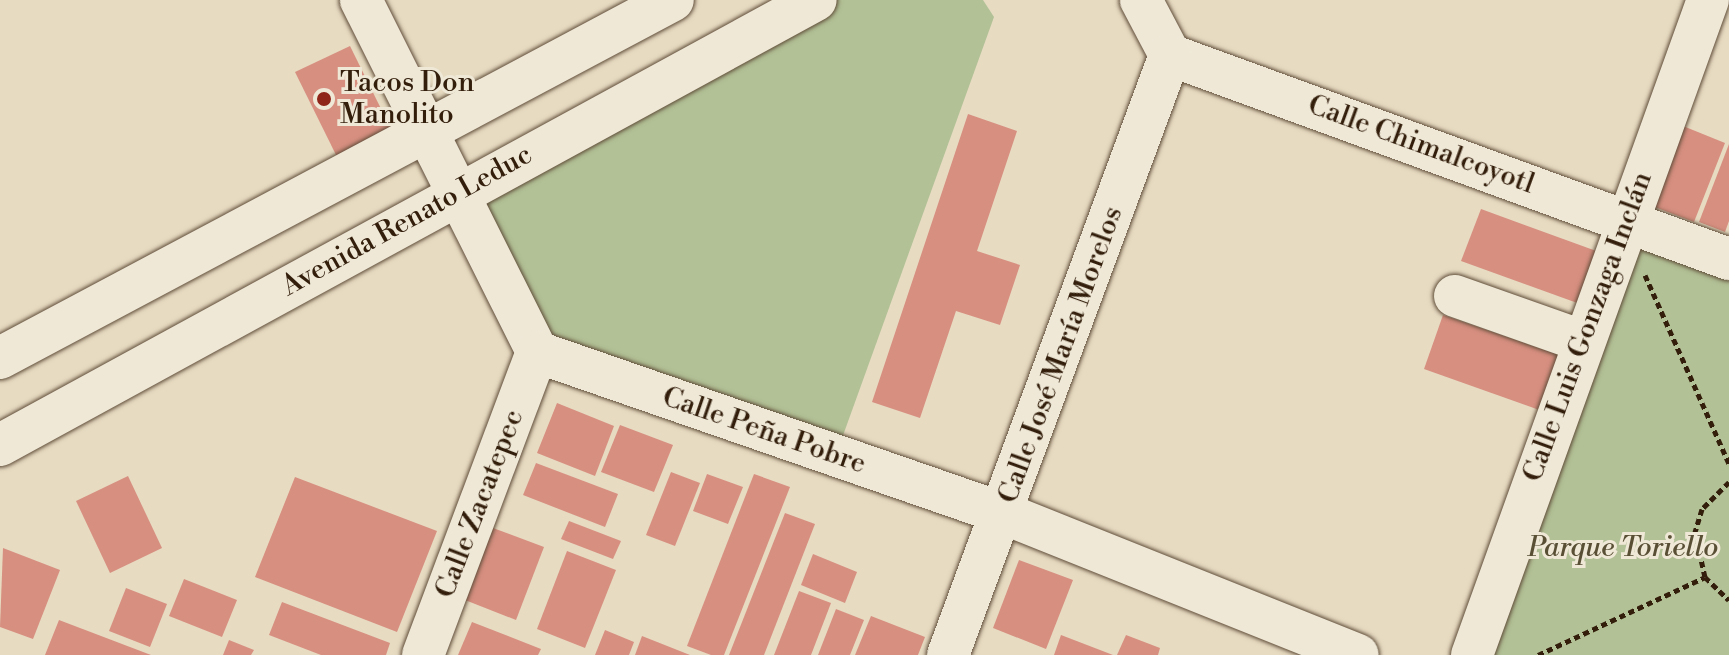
<!DOCTYPE html>
<html>
<head>
<meta charset="utf-8">
<style>
	body { margin:0 }
	#map { position:relative; width:1729px; height:655px; overflow:hidden; background:#e7dbc2; font-family:"Libre Bodoni",serif }
	div>[style] { position:absolute }
	.green>* { inset:0; background:#b2c196 }
	.building>* { inset:0; background:#d78f80 }
	.path>* { height:5px; margin-top:-2.5px; transform-origin:0; background:repeating-linear-gradient(90deg,#331e0b 0 6px,transparent 0 10px) }
	.roads { filter:drop-shadow(0 0 2px #604d39) drop-shadow(0 0 2px #604d39) }
	.minor>* { height:42px; margin:-21px; padding:0 21px; transform-origin:21px; border-radius:21px; background:#efe8d7 }
	.dots>* { width:22px; height:22px; translate:-50% -50%; box-sizing:border-box; border:4px solid #efe8d7; border-radius:50% }
	span { translate:-50% -50%; white-space:nowrap; text-align:center; line-height:1.15; -webkit-text-stroke:6px #efe8d7; paint-order:stroke }
	.poi-label { font-size:28px; color:#331e0b }
	.left { translate:0 -50%; text-align:left }
	.street-label { font-size:28px; color:#331e0b }
	.park-label { font-size:28px; color:#594f35; font-style:italic }
</style>
</head>
<body>
<div id="map">
	<div class="green">
		<div style="clip-path:polygon(835px 0,983px 0,994px 17px,841px 441px,553px 341px,472px 193px)"></div>
		<div style="clip-path:polygon(1625px 219px,1729px 259px,1729px 655px,1472px 655px)"></div>
	</div>
	<div class="building">
		<div style="clip-path:polygon(350px 46px,394px 135px,339px 161px,295px 72px)"></div>
		<div style="clip-path:polygon(968px 114px,1017px 131px,977px 251px,1020px 265px,1000px 325px,956px 311px,920px 418px,872px 402px)"></div>
		<div style="clip-path:polygon(1683px 126px,1725px 143px,1694px 222px,1652px 206px)"></div>
		<div style="clip-path:polygon(1729px 144px,1729px 221px,1725px 232px,1699px 222px)"></div>
		<div style="clip-path:polygon(1481px 209px,1599px 252px,1580px 304px,1461px 261px)"></div>
		<div style="clip-path:polygon(1443px 315px,1562px 356px,1542px 411px,1424px 369px)"></div>
		<div style="clip-path:polygon(557px 403px,614px 426px,595px 476px,537px 453px)"></div>
		<div style="clip-path:polygon(620px 425px,673px 445px,654px 492px,601px 472px)"></div>
		<div style="clip-path:polygon(536px 463px,618px 494px,605px 527px,523px 495px)"></div>
		<div style="clip-path:polygon(671px 472px,700px 483px,675px 546px,646px 535px)"></div>
		<div style="clip-path:polygon(707px 474px,743px 487px,728px 524px,693px 511px)"></div>
		<div style="clip-path:polygon(754px 474px,790px 487px,724px 655px,711px 655px,687px 646px)"></div>
		<div style="clip-path:polygon(128px 476px,162px 548px,110px 573px,76px 501px)"></div>
		<div style="clip-path:polygon(295px 477px,437px 531px,397px 632px,255px 577px)"></div>
		<div style="clip-path:polygon(785px 513px,815px 524px,764px 655px,729px 655px)"></div>
		<div style="clip-path:polygon(569px 521px,621px 541px,613px 559px,561px 539px)"></div>
		<div style="clip-path:polygon(493px 528px,544px 547px,516px 620px,465px 600px)"></div>
		<div style="clip-path:polygon(3px 548px,60px 570px,33px 639px,0 627px)"></div>
		<div style="clip-path:polygon(567px 551px,616px 570px,585px 648px,537px 629px)"></div>
		<div style="clip-path:polygon(813px 554px,857px 572px,845px 603px,801px 585px)"></div>
		<div style="clip-path:polygon(1019px 560px,1073px 580px,1046px 649px,993px 628px)"></div>
		<div style="clip-path:polygon(184px 579px,237px 600px,222px 637px,169px 616px)"></div>
		<div style="clip-path:polygon(126px 588px,167px 604px,150px 647px,109px 631px)"></div>
		<div style="clip-path:polygon(799px 591px,831px 603px,811px 655px,774px 655px)"></div>
		<div style="clip-path:polygon(282px 602px,390px 643px,386px 655px,321px 655px,269px 635px)"></div>
		<div style="clip-path:polygon(836px 609px,864px 620px,850px 655px,818px 655px)"></div>
		<div style="clip-path:polygon(871px 616px,925px 637px,918px 655px,855px 655px)"></div>
		<div style="clip-path:polygon(59px 620px,151px 655px,45px 655px)"></div>
		<div style="clip-path:polygon(472px 622px,541px 649px,538px 655px,458px 655px)"></div>
		<div style="clip-path:polygon(605px 630px,634px 642px,629px 655px,595px 655px)"></div>
		<div style="clip-path:polygon(1061px 635px,1113px 655px,1054px 655px)"></div>
		<div style="clip-path:polygon(1126px 635px,1160px 648px,1158px 655px,1117px 655px)"></div>
		<div style="clip-path:polygon(642px 636px,690px 655px,635px 655px)"></div>
		<div style="clip-path:polygon(229px 640px,254px 650px,251px 655px,223px 655px)"></div>
	</div>
	<div class="path">
		<div style="left:1645px;top:275px;width:207px;rotate:66deg"></div>
		<div style="left:1729px;top:482px;width:38px;rotate:135deg"></div>
		<div style="left:1702px;top:509px;width:24px;rotate:107deg"></div>
		<div style="left:1695px;top:532px;width:46px;rotate:77.5deg"></div>
		<div style="left:1705px;top:577px;width:33px;rotate:44deg"></div>
		<div style="left:1538px;top:655px;width:184px;rotate:-25deg"></div>
	</div>
	<div class="roads">
		<div class="minor">
			<div style="left:361px;top:0;width:394px;rotate:63.4deg"></div>
			<div style="left:537px;top:352px;width:493px;rotate:19.1deg"></div>
			<div style="left:1003px;top:513px;width:382px;rotate:21.8deg"></div>
			<div style="left:1141px;top:0;width:62px;rotate:62.2deg"></div>
			<div style="left:1170px;top:55px;width:595px;rotate:20.05deg"></div>
			<div style="left:1455px;top:296px;width:135px;rotate:19.5deg"></div>
			<div style="left:0;top:358px;width:762px;rotate:-28.01deg"></div>
			<div style="left:0;top:445px;width:929px;rotate:-28.61deg"></div>
			<div style="left:423px;top:655px;width:324px;rotate:-69.4deg"></div>
			<div style="left:948px;top:655px;width:640px;rotate:-69.7deg"></div>
			<div style="left:1472px;top:655px;width:696px;rotate:-70.19deg"></div>
		</div>
	</div>
	<div class="dots">
		<div style="left:324px;top:99px;background:#8f2418"></div>
	</div>
	<div class="poi-label">
		<span class="left" style="left:340px;top:99px">Tacos Don<br>Manolito</span>
	</div>
	<div class="street-label">
		<span style="left:1421px;top:145px;rotate:20deg">Calle Chimalcoyotl</span>
		<span style="left:407px;top:221px;rotate:-29deg">Avenida Renato Leduc</span>
		<span style="left:1588px;top:327px;rotate:-70deg">Calle Luis Gonzaga Inclán</span>
		<span style="left:1061px;top:355px;rotate:-70deg">Calle José María Morelos</span>
		<span style="left:764px;top:431px;rotate:19deg">Calle Peña Pobre</span>
		<span style="left:480px;top:504px;rotate:-69deg">Calle Zacatepec</span>
	</div>
	<div class="park-label">
		<span style="left:1623px;top:548px">Parque Toriello</span>
	</div>
</div>
</body>
</html>
